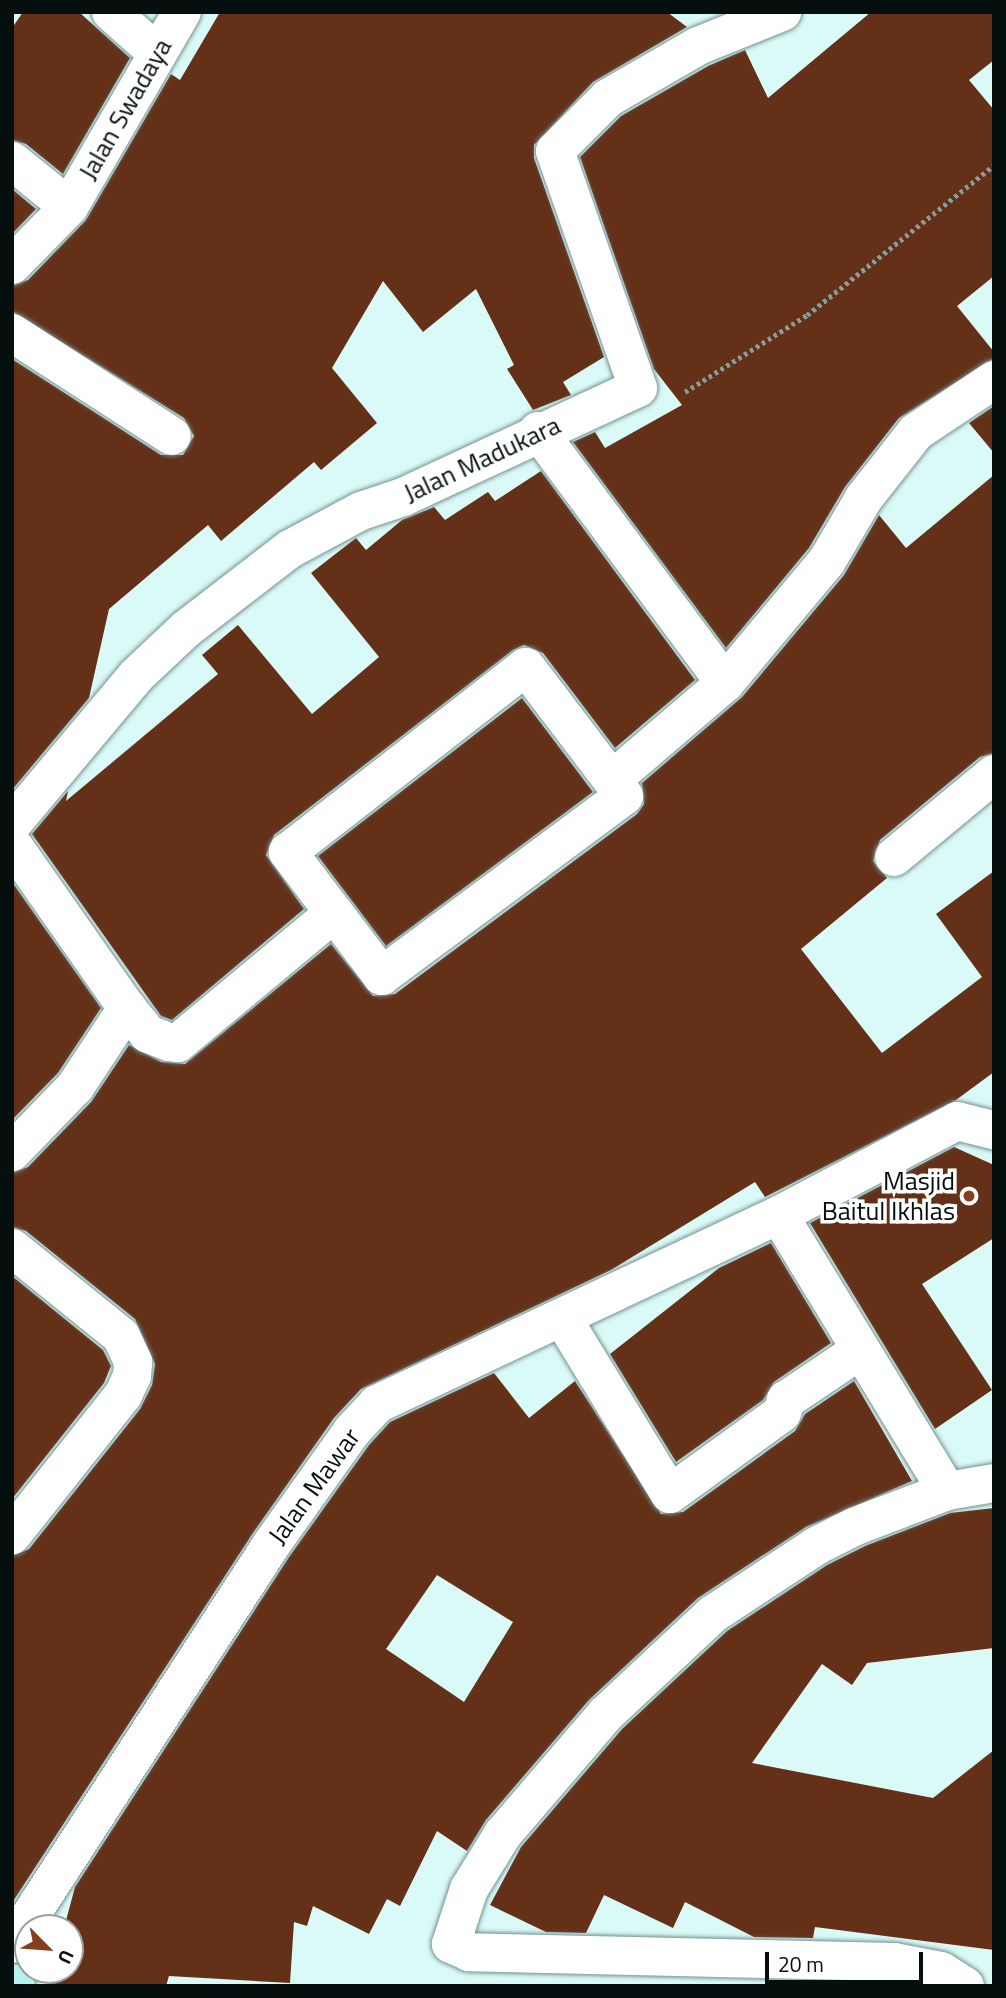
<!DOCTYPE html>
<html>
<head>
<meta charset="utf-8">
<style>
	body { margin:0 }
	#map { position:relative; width:1006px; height:1998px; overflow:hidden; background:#dafaf8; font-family:"Titillium Web",sans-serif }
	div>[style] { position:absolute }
	.building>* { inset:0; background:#643018 }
	.path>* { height:4.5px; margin-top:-2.25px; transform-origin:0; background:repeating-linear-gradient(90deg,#869e9c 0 3.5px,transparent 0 7px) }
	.roads { filter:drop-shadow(0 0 2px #749190) drop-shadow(0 0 2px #749190) }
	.street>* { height:38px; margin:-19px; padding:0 19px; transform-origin:19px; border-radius:19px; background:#fff }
	.secondary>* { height:38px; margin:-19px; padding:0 19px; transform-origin:19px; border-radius:19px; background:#b7f2f1 }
	.dots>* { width:19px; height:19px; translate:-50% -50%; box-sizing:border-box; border:4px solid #fff; border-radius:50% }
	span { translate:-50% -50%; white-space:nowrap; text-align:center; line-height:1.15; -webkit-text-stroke:7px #fff; paint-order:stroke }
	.street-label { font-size:26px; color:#050f0e }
	.poi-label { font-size:26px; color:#050f0e }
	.right { translate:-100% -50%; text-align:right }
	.frame { position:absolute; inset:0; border:14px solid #050f0e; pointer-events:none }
	.north { position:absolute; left:14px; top:1914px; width:70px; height:70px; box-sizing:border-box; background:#fff; border:2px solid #9b9f9f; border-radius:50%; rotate:115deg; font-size:19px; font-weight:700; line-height:28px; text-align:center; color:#050f0e }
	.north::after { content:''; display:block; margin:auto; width:24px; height:32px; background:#863f1d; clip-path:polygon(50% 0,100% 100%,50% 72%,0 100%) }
	.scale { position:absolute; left:765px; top:1952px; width:158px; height:32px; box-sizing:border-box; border:4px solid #050f0e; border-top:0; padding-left:9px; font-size:21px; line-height:24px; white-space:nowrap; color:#050f0e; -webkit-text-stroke:5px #fff; paint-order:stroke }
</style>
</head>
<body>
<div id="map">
	<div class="building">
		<div style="clip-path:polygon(23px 12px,79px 12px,130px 58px,63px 174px,26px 144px,12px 140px,12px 28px)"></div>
		<div style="clip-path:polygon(220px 12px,667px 12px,687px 27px,593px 82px,534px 145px,534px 158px,604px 357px,563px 382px,571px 395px,533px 410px,507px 369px,514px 365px,476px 289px,423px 332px,383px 281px,332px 368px,377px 423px,321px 470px,314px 462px,221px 541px,208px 525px,109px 609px,89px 698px,12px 790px,12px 359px,161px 455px,183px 455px,194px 436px,184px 418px,12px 311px,12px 286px,28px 280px,86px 220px,171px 74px,180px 80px)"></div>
		<div style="clip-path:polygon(871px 12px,994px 12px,994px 60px,969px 80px,994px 110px,994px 276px,957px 306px,994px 352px,994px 358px,899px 418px,845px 487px,809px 548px,726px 648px,573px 442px,595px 432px,605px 448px,682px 405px,654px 369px,580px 157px,621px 116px,708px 66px,745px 50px,768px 98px)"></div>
		<div style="clip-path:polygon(12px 189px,36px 209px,12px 234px)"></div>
		<div style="clip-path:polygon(994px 406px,994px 453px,969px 423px)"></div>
		<div style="clip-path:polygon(541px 471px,695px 680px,615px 748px,543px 653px,524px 645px,513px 650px,274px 835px,266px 855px,304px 909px,172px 1020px,161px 1016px,32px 834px,68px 791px,66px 801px,218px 674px,202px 655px,238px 625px,312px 714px,379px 657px,311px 573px,356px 538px,366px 550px,402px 520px,434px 507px,445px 520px,488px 492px,495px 501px)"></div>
		<div style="clip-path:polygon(994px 475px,994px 753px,980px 757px,880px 840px,873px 861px,887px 878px,801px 949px,882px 1053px,982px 977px,936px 914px,994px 871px,994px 1072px,956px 1100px,769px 1195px,765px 1197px,755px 1182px,611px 1270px,361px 1389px,334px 1418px,253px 1533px,12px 1903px,12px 1556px,29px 1549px,140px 1409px,152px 1385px,155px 1364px,135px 1319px,26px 1231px,12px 1227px,12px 1173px,28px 1167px,91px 1102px,129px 1045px,161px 1062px,185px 1064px,331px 944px,373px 996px,395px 994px,637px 814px,644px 804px,642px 783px,742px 697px,844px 575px,879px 515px,906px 548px)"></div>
		<div style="clip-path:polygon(522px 698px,593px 792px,386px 946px,318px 856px)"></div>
		<div style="clip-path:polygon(12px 882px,101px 1008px,58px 1073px,12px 1120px)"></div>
		<div style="clip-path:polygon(954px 1147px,994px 1165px,994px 1238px,922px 1284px,992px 1390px,935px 1429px,810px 1223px)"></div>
		<div style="clip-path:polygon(771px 1243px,831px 1343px,774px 1382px,763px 1400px,676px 1462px,610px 1354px,719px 1268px)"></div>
		<div style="clip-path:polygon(12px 1276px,103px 1350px,111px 1366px,104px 1383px,12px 1499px)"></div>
		<div style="clip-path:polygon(evenodd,494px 1373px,529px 1418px,575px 1381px,661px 1514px,683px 1512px,795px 1431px,805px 1414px,854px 1381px,912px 1481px,806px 1527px,698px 1598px,589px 1700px,486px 1820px,467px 1851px,437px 1831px,400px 1906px,387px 1899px,369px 1934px,313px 1906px,307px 1926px,294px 1922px,290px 1983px,169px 1976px,166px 1986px,49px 1986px,53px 1970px,70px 1970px,70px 1928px,64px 1928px,75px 1887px,289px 1557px,369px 1445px,390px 1422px,494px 1373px,437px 1575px,513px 1622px,464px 1702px,386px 1649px,437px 1575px)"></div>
		<div style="clip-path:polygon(994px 1508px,994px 1648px,867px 1663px,852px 1685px,822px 1664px,752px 1763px,933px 1798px,994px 1750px,994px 1950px,815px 1927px,813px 1938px,754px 1937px,685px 1902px,673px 1928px,604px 1895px,586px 1933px,546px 1932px,490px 1905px,521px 1847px,622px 1729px,727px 1631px,827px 1565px,865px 1546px,950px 1513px)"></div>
	</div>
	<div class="path">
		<div style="left:685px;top:392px;width:144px;rotate:-32.3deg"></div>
		<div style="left:807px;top:315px;width:240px;rotate:-38.7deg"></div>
	</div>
	<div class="roads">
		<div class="street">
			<div style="left:111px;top:12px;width:60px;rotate:41.6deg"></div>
			<div style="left:12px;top:161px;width:73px;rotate:38.9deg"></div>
			<div style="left:12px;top:265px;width:81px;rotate:-45.5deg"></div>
			<div style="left:69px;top:207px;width:225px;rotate:-59.9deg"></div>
			<div style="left:12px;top:333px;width:190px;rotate:32.8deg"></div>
			<div style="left:538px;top:431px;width:314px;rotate:53.4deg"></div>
			<div style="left:725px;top:683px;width:159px;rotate:-50.1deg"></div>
			<div style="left:827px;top:561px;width:73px;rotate:-59.6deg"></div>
			<div style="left:864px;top:498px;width:84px;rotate:-51.8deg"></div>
			<div style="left:916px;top:432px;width:94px;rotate:-33.7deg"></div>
			<div style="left:526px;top:667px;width:162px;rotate:52.8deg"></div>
			<div style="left:624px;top:796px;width:302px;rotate:143.4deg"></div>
			<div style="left:382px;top:976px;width:156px;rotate:-127.2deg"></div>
			<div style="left:288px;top:852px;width:301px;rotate:-37.9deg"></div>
			<div style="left:613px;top:779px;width:148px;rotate:-40.6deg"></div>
			<div style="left:12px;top:824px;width:193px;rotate:-50deg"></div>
			<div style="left:136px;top:676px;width:69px;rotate:-43.2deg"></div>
			<div style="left:186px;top:629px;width:131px;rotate:-37.6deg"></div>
			<div style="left:290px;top:549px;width:81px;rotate:-28.2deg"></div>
			<div style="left:361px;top:511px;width:44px;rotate:-18.4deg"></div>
			<div style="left:403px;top:497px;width:259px;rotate:-24.9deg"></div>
			<div style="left:638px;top:388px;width:251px;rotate:-109.3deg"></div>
			<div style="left:555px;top:151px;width:75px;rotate:-45deg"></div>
			<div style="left:608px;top:98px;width:104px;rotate:-30deg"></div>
			<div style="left:698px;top:46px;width:91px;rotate:-22deg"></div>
			<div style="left:12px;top:844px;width:200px;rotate:55deg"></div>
			<div style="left:127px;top:1008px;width:33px;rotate:51deg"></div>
			<div style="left:148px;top:1034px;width:22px;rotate:21deg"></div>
			<div style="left:169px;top:1042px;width:9px;rotate:6deg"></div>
			<div style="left:178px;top:1043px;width:203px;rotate:-39.8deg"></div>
			<div style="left:894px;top:857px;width:130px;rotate:-39.7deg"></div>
			<div style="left:12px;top:1152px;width:91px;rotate:-45.9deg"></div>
			<div style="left:75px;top:1087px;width:95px;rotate:-56.6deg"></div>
			<div style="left:779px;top:1215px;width:323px;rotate:58.7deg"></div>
			<div style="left:12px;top:1248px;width:140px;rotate:38.9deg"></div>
			<div style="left:121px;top:1336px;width:29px;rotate:65deg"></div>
			<div style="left:133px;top:1362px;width:14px;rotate:94deg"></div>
			<div style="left:132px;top:1376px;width:21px;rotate:115deg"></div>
			<div style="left:123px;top:1395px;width:179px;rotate:128.4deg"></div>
			<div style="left:563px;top:1319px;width:205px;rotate:58.6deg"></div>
			<div style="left:670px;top:1494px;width:138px;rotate:-35.9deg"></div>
			<div style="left:782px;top:1413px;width:14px;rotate:-73deg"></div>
			<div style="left:786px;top:1400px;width:88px;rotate:-33.9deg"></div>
			<div style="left:12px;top:1944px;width:476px;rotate:-57deg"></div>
			<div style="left:271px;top:1545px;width:140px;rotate:-54.6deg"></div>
			<div style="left:352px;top:1431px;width:37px;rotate:-47deg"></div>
			<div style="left:377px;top:1404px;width:444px;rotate:-25.2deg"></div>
			<div style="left:779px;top:1215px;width:201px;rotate:-27.8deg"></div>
			<div style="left:957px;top:1121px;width:38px;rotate:14deg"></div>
			<div style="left:965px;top:1986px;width:28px;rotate:-148deg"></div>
			<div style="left:941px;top:1971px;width:48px;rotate:-169.2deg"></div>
			<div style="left:894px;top:1962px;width:425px;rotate:-178.7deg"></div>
			<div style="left:469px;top:1952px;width:20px;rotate:-156deg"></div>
			<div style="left:451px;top:1944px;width:58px;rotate:-71.9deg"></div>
			<div style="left:469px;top:1889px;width:65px;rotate:-58.3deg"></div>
			<div style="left:503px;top:1834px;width:158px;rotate:-49.4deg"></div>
			<div style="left:606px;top:1714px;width:146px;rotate:-43.1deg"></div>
			<div style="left:713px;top:1614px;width:123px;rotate:-33.4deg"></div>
			<div style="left:816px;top:1546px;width:45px;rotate:-26.6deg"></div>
			<div style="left:856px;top:1526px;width:97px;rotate:-21deg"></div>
			<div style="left:947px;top:1491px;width:48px;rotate:-9.7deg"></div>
		</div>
		<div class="secondary">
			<div style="left:12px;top:1983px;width:5px;rotate:37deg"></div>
		</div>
	</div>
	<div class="dots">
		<div style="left:969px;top:1196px;background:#863f1d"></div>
	</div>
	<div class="street-label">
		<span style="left:125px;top:109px;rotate:-60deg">Jalan Swadaya</span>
		<span style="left:482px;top:459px;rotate:-25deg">Jalan Madukara</span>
		<span style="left:314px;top:1486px;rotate:-54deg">Jalan Mawar</span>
	</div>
	<div class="poi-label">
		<span class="right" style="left:955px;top:1196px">Masjid<br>Baitul Ikhlas</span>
	</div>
	<div class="frame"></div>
	<div class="north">U</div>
	<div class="scale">20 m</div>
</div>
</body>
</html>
